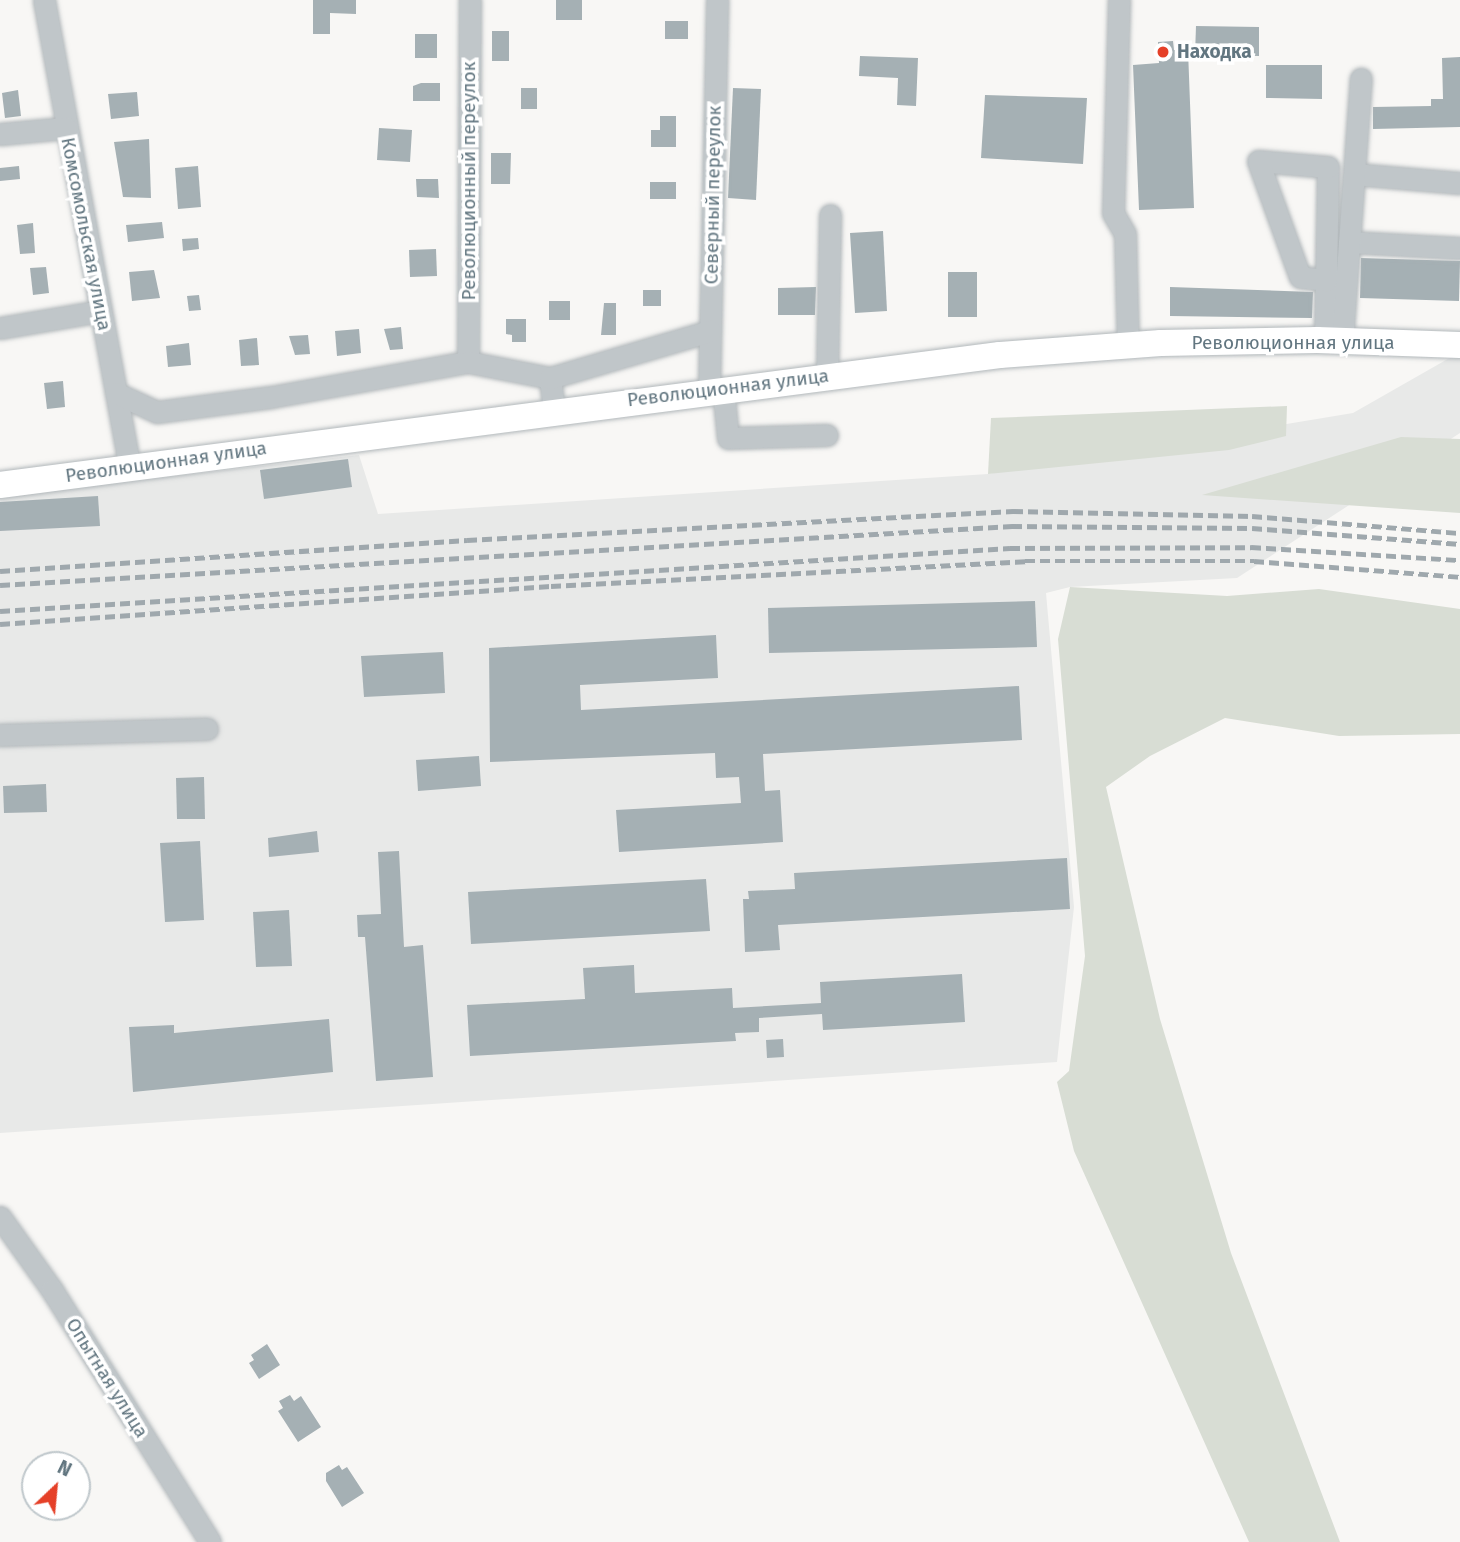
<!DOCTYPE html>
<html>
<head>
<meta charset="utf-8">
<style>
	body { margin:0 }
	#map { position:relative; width:1460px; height:1542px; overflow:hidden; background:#f8f7f5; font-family:"Fira Sans",sans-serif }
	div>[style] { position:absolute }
	.built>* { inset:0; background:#e8e9e8 }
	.green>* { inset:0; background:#d8ddd4 }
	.building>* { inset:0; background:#a5b0b4 }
	.roads { filter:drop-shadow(0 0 2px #b2b8bb) drop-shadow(0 0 2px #b2b8bb) }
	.minor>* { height:21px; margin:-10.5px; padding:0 10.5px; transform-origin:10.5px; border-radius:10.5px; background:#c0c6c9 }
	.major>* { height:26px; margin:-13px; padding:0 13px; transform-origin:13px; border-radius:13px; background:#fff }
	.rail>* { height:4.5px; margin-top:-2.25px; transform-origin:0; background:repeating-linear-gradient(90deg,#9fa8ad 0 10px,transparent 0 15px) }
	.dots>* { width:19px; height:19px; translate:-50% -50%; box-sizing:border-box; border:4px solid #fff; border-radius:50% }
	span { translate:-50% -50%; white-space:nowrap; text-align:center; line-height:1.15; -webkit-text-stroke:7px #fff; paint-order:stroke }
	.poi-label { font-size:19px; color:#627680; font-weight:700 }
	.left { translate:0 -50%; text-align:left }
	.street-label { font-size:19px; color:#627680 }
	.north { position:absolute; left:21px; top:1451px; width:70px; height:70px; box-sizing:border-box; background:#fff; border:2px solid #c0c8cc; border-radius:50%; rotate:26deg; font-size:19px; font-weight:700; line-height:28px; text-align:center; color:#627680 }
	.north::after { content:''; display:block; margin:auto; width:24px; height:32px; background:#e54028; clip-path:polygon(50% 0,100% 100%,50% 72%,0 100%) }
</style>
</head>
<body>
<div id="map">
	<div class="built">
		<div style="clip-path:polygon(1460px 352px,1460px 433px,1237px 578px,1070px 587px,1046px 593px,1074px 907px,1057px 1062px,0 1133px,0 496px,359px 455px,378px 514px,988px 474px,1353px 413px)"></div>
	</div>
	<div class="green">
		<div style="clip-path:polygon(1287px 406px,1286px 436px,1229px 450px,988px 474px,991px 418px)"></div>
		<div style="clip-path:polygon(1401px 437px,1460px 439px,1460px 513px,1202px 495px)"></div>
		<div style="clip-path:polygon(1070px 587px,1227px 596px,1319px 589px,1460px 609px,1460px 734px,1339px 736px,1225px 718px,1150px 756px,1106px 787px,1160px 1019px,1231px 1253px,1340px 1542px,1249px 1542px,1074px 1151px,1057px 1082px,1069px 1071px,1085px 956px,1058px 639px)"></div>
	</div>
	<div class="building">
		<div style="clip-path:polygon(313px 0,356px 0,356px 14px,330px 13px,330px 34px,313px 34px)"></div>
		<div style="clip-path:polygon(556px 0,582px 0,582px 20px,556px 20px)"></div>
		<div style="clip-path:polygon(665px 21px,688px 21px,688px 39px,665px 39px)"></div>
		<div style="clip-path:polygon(1196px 26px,1259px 27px,1259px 56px,1195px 55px)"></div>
		<div style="clip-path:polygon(492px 31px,509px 31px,509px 61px,492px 61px)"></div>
		<div style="clip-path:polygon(415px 34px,437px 34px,437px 58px,415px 58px)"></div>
		<div style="clip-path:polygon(1173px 41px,1174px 50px,1188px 50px,1194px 208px,1139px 210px,1133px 65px,1159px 63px,1158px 42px)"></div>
		<div style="clip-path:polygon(860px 56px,918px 58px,916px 106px,897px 105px,898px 78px,859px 76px)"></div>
		<div style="clip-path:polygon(1460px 57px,1460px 127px,1373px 129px,1373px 107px,1431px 106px,1431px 99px,1443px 99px,1442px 58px)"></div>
		<div style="clip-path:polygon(1266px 65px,1322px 65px,1322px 99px,1266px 98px)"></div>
		<div style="clip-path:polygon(421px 83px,440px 83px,440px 101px,413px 101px,413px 86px)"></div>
		<div style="clip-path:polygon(521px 88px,537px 88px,537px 109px,521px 109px)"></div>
		<div style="clip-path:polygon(733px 88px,761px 89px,756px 200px,728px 198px)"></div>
		<div style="clip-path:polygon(18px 90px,21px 116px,5px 118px,2px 93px)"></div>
		<div style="clip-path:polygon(137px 92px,139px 116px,111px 119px,108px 94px)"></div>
		<div style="clip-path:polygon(985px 95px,1087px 98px,1083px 164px,981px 158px)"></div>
		<div style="clip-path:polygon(660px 116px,676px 116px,676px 147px,651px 147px,651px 130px,660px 130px)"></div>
		<div style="clip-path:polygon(379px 128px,412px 130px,410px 162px,377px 160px)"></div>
		<div style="clip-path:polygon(149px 139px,151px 198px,123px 197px,114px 142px)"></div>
		<div style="clip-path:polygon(491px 153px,511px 153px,510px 184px,491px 184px)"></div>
		<div style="clip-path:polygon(19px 166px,20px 179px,0 181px,0 168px)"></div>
		<div style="clip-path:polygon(198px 166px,201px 207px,178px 209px,175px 168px)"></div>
		<div style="clip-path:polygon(416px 179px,438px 179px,439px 198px,417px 197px)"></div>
		<div style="clip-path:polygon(650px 182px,676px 182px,676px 199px,650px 199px)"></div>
		<div style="clip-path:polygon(162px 222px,164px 238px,128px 242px,126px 225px)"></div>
		<div style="clip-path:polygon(33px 223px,35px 253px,20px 254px,17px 225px)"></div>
		<div style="clip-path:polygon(883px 231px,887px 311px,855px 313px,850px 233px)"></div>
		<div style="clip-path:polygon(198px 238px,199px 249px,183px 251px,182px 239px)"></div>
		<div style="clip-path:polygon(436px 249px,437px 276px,410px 277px,409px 250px)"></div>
		<div style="clip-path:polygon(1361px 258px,1460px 261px,1459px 301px,1360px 298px)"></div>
		<div style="clip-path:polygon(46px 267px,49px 293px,33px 295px,30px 268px)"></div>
		<div style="clip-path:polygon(154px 270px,160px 298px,132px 301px,129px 272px)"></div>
		<div style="clip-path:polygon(948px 272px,977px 272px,977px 317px,948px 317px)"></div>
		<div style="clip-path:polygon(816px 287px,815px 315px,778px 315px,778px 288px)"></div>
		<div style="clip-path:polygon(1170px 287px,1313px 292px,1312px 318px,1170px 316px)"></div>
		<div style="clip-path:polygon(643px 290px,661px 290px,661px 306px,643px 306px)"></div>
		<div style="clip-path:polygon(199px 295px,201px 310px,189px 311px,187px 296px)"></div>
		<div style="clip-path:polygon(549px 301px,570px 301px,570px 320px,549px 320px)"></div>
		<div style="clip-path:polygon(604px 303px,616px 303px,616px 335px,601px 335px)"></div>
		<div style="clip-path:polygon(506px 319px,526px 319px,526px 342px,512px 342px,512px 335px,506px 334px)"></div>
		<div style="clip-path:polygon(401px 327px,403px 349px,390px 350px,384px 329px)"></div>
		<div style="clip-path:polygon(359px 329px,361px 353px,337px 356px,335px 331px)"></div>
		<div style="clip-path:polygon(308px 335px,310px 354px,295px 355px,289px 336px)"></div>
		<div style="clip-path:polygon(257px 338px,259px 365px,241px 366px,239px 340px)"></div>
		<div style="clip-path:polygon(189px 343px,191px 365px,168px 367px,166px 346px)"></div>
		<div style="clip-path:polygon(63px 381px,65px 407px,47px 409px,44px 383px)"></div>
		<div style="clip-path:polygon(348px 459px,352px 487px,264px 499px,260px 470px)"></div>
		<div style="clip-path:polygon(98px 496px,100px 526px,0 531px,0 502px)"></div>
		<div style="clip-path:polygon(1035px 601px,1037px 647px,769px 653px,768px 608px)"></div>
		<div style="clip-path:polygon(716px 635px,718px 678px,580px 685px,581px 710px,1019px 686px,1022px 740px,763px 754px,765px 791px,780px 790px,783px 842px,619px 852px,616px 810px,741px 803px,739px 777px,716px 778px,715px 753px,490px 762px,489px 648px)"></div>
		<div style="clip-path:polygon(443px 652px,445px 693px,364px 697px,361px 656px)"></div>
		<div style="clip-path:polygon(479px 756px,481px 786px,418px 791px,416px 760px)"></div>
		<div style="clip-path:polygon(204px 777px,205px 819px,177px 819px,176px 778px)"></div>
		<div style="clip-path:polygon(46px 784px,47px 812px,4px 813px,3px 786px)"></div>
		<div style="clip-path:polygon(317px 831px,319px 852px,269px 857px,268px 838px)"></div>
		<div style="clip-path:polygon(200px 841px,204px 920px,165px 922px,160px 843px)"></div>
		<div style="clip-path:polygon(399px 851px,404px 947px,423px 945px,433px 1077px,376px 1081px,365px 937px,358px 937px,357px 915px,381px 914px,378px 852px)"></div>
		<div style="clip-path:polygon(1067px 858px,1070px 909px,778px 925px,780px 950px,745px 952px,743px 899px,749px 899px,748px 891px,795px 889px,794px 873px)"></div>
		<div style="clip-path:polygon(706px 879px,710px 931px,471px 944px,468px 892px)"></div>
		<div style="clip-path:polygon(289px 910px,292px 966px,256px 967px,253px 912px)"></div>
		<div style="clip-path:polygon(634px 965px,635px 993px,732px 988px,733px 1008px,821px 1003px,820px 982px,962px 974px,965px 1022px,823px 1030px,822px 1014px,759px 1018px,759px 1032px,735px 1033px,736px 1041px,470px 1056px,467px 1005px,585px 999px,583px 968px)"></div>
		<div style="clip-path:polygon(329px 1019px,333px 1072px,133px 1092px,129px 1027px,174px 1025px,174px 1033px)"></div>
		<div style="clip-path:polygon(783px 1039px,784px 1057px,767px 1058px,766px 1040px)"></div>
		<div style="clip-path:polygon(267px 1344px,280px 1365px,259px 1379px,249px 1363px,254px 1360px,251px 1355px)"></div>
		<div style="clip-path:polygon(290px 1395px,294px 1401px,301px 1396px,321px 1427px,298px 1442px,278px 1411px,283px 1408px,279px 1401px)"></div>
		<div style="clip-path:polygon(339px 1465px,342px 1470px,347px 1467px,364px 1493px,342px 1507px,326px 1481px,326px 1473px)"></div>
	</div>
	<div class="roads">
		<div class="minor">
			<div style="left:44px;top:0;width:475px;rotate:79.6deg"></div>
			<div style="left:1119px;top:0;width:213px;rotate:91.6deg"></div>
			<div style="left:1113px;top:213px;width:24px;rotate:60deg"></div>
			<div style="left:1125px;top:234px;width:112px;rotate:88.5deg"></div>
			<div style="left:0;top:134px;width:66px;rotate:-5.2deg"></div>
			<div style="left:1354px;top:174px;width:106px;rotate:4.9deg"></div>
			<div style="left:1349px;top:242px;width:111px;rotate:3.1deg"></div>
			<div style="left:0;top:328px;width:101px;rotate:-9.6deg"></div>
			<div style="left:1325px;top:341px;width:61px;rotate:-89.1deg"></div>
			<div style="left:1326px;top:280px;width:113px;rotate:-89deg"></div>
			<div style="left:1328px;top:167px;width:70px;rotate:-175.1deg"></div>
			<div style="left:1258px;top:161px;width:123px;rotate:70.1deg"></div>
			<div style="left:1300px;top:277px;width:26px;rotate:7deg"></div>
			<div style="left:1342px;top:341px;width:263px;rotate:-85.9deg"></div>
			<div style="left:468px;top:362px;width:362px;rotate:-89.7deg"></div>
			<div style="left:827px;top:375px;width:160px;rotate:-88.9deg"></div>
			<div style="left:550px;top:378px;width:32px;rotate:83deg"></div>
			<div style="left:723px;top:388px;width:50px;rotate:84.3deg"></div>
			<div style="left:728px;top:438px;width:99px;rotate:-1.7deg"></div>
			<div style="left:709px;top:390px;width:390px;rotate:-88.8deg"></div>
			<div style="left:116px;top:393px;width:45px;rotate:24.9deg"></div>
			<div style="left:157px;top:412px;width:115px;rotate:-7.5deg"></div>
			<div style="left:271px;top:397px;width:200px;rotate:-10.1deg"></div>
			<div style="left:468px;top:362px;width:84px;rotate:11deg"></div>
			<div style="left:550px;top:378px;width:167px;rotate:-16.4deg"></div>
			<div style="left:0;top:735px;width:207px;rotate:-1.7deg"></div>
			<div style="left:0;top:1217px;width:90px;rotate:54.5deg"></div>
			<div style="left:52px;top:1290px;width:297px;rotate:57.9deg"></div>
		</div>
		<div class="major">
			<div style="left:0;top:485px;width:1008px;rotate:-7.41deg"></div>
			<div style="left:1000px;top:355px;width:161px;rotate:-4.3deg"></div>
			<div style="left:1161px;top:343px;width:156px;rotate:-1.1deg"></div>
			<div style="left:1317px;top:340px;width:143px;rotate:2deg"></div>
		</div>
	</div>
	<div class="rail">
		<div style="left:0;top:571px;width:468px;rotate:-3.8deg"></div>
		<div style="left:467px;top:540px;width:547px;rotate:-3.04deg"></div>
		<div style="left:1013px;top:511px;width:239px;rotate:1.2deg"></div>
		<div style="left:1252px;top:516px;width:209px;rotate:4.7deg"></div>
		<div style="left:0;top:585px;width:1014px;rotate:-3.34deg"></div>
		<div style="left:1012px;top:526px;width:240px;rotate:0.5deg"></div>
		<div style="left:1252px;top:528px;width:209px;rotate:4.4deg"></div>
		<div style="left:0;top:611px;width:1012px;rotate:-3.57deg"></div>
		<div style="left:1010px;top:548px;width:241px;rotate:-0.2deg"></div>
		<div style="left:1251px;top:547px;width:209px;rotate:3.6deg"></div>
		<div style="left:0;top:624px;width:552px;rotate:-3.95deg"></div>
		<div style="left:551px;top:586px;width:475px;rotate:-3deg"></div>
		<div style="left:1025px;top:561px;width:229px"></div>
		<div style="left:1254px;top:561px;width:207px;rotate:4.4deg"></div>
	</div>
	<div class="dots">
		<div style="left:1163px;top:52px;background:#e54028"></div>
	</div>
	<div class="poi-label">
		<span class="left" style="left:1177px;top:52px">Находка</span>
	</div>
	<div class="street-label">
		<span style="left:469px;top:181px;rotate:-90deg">Революционный переулок</span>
		<span style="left:713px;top:195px;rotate:-89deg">Северный переулок</span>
		<span style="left:86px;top:234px;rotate:79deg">Комсомольская улица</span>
		<span style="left:1293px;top:343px">Революционная улица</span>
		<span style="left:728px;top:388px;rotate:-7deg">Революционная улица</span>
		<span style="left:166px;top:462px;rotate:-8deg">Революционная улица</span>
		<span style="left:107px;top:1378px;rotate:58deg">Опытная улица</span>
	</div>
	<div class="north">N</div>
</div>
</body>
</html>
